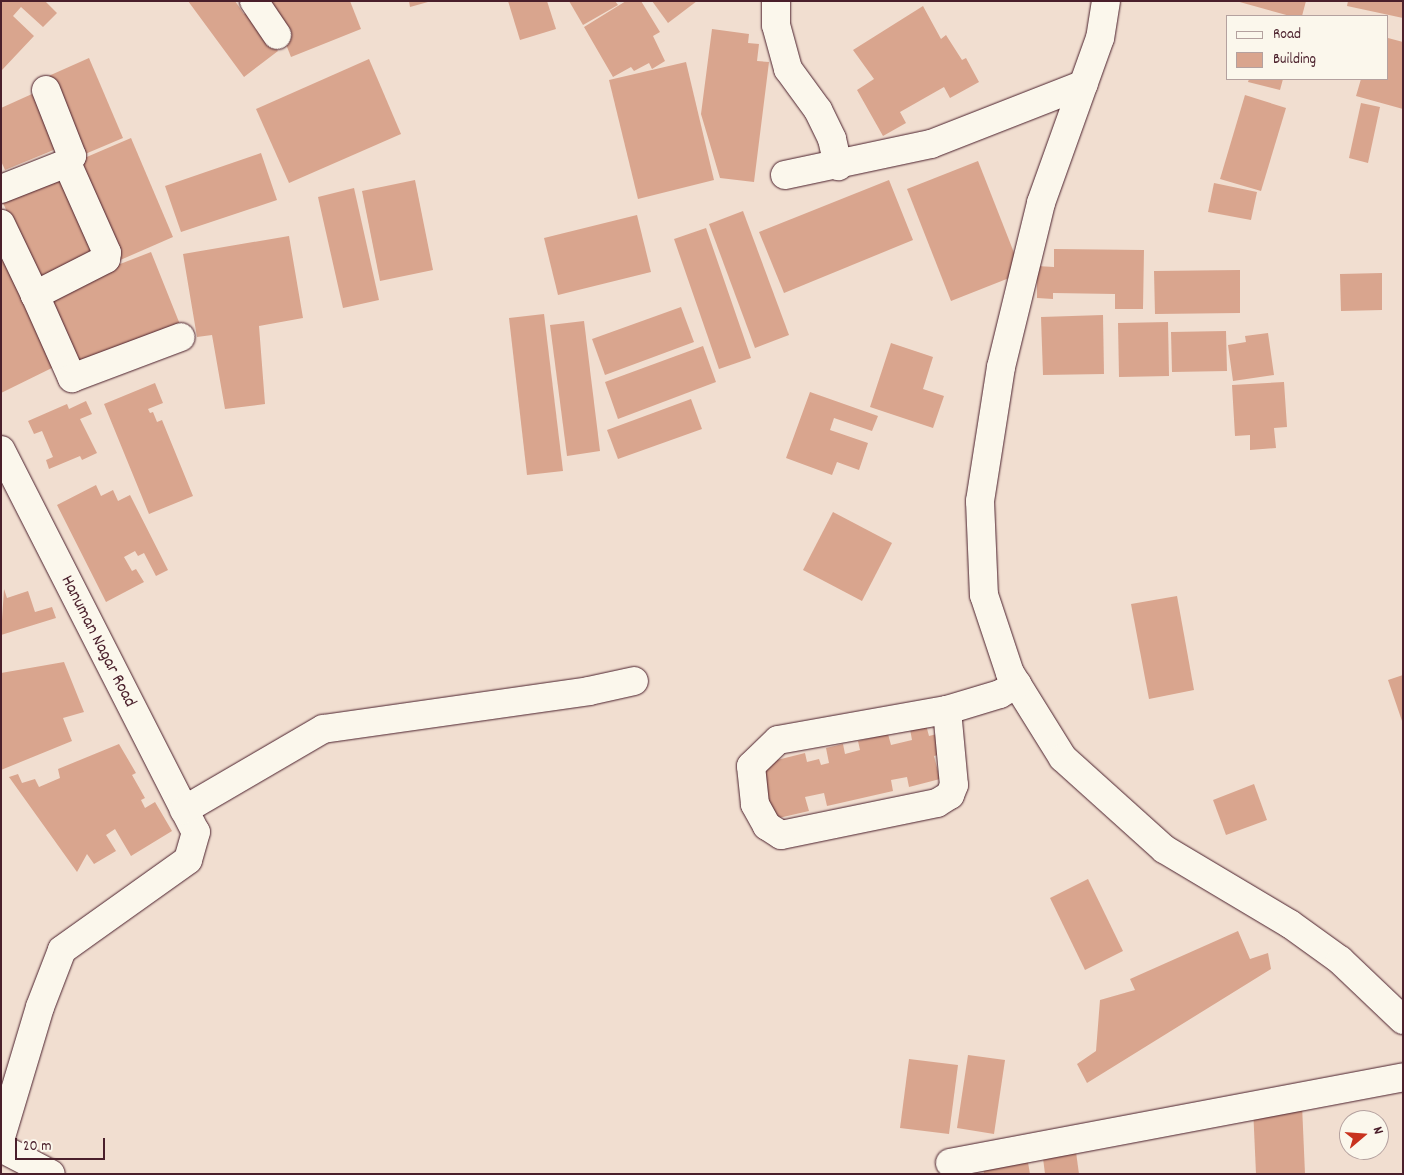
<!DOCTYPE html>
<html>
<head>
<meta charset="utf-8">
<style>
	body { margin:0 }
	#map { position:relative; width:1404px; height:1175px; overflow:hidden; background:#f1ded0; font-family:Dekko,sans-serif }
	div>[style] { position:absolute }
	.building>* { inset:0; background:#d9a58e }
	.roads { filter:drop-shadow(0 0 1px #4a1f2b) drop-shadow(0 0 1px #4a1f2b) }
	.street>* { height:28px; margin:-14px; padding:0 14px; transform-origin:14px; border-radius:14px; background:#fbf7ec }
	span { translate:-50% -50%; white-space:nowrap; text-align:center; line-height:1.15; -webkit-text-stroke:4px #fbf7ec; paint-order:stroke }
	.street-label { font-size:18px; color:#4a1f2b }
	.frame { position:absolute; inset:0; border:2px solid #4a1f2b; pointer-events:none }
	.legend { position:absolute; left:1226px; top:15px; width:162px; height:65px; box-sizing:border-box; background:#fbf7ec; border:1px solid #b4a19f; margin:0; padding:6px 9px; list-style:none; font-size:15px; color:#4a1f2b }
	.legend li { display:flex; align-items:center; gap:10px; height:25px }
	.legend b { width:25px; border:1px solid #b4a19f }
	.north { position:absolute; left:1339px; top:1110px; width:50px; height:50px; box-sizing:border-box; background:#fbf7ec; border:1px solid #b4a19f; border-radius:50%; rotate:72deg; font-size:14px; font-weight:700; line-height:20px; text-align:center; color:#4a1f2b }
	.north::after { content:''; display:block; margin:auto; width:18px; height:22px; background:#c8321e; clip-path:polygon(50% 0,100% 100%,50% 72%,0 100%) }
	.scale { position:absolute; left:15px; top:1138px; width:90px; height:22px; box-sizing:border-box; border:2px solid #4a1f2b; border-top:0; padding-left:6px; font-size:15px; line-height:18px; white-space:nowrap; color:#4a1f2b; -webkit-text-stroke:4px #fbf7ec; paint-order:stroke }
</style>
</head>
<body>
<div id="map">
	<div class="building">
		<div style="clip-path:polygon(1px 1px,45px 1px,57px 13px,43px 27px,21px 7px,13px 16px,34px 36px,2px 70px)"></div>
		<div style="clip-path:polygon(188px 1px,235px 1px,244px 14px,248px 11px,278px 51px,244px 77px)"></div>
		<div style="clip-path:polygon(269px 1px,350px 1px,361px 29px,291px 57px)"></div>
		<div style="clip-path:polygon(409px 1px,428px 1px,428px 2px,410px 7px)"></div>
		<div style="clip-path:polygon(508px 1px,547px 1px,556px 29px,520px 40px)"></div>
		<div style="clip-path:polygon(569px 1px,615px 1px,618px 5px,583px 25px)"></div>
		<div style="clip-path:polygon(626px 1px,641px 1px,660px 32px,653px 36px,665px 61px,652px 69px,649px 63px,634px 71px,631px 67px,613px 77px,584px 27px)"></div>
		<div style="clip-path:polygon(652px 1px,697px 1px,668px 23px)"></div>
		<div style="clip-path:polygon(1236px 1px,1306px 1px,1302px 16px,1290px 16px)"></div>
		<div style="clip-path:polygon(1348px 1px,1403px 1px,1403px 18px,1347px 6px)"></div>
		<div style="clip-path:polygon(923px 6px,941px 39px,946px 35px,962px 60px,966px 58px,979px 82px,950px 98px,944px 87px,900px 112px,906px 123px,883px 136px,857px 90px,874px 79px,853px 50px)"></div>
		<div style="clip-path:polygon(712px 29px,749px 34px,748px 43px,759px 44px,757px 61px,769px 62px,754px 182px,720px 178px,701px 114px)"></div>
		<div style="clip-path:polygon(1388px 38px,1403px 42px,1403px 109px,1356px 96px,1361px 79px,1388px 79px)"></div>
		<div style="clip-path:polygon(89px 58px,123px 138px,78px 157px,44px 78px)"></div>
		<div style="clip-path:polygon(369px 59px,401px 134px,289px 183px,256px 109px)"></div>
		<div style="clip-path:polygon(686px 62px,714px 180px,638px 199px,609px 80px)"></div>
		<div style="clip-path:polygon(1249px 79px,1283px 79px,1280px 90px,1248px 82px)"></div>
		<div style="clip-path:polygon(32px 94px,56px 149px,5px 170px,1px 161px,1px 108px)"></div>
		<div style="clip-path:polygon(1245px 95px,1286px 108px,1261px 191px,1220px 179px)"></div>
		<div style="clip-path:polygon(1361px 103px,1380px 107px,1368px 163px,1349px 158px)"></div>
		<div style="clip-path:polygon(131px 138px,173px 237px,118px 261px,75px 162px)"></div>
		<div style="clip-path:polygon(261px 153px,277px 200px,181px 232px,165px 186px)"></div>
		<div style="clip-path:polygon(978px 161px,1022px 273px,951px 301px,907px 189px)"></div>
		<div style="clip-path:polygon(62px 175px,98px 253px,38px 281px,3px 203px)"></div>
		<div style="clip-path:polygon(415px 180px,433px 270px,380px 281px,362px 191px)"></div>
		<div style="clip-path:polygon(889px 180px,913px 240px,784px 293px,759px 232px)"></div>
		<div style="clip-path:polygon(1214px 183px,1257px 192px,1251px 220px,1208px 212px)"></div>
		<div style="clip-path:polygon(354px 188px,379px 300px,343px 308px,318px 197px)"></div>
		<div style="clip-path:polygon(743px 211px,789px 335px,755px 348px,709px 224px)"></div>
		<div style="clip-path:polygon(637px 215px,651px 272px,558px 295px,544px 238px)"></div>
		<div style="clip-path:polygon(706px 228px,751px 358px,719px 369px,674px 239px)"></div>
		<div style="clip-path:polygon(289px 236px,303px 318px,259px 326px,265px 404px,225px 409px,212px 335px,197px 337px,183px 254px)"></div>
		<div style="clip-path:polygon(1px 244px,60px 364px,1px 393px)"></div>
		<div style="clip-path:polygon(1054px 249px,1144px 250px,1143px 309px,1115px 309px,1115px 294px,1053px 293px,1053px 299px,1037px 298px,1037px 266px,1054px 267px)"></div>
		<div style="clip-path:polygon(151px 252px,183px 332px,75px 375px,43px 294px)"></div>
		<div style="clip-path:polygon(1240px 270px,1240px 313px,1155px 314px,1154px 271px)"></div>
		<div style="clip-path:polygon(1382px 273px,1382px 310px,1341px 311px,1340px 274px)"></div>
		<div style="clip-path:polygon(681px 307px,694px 342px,605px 375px,592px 339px)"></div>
		<div style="clip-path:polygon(544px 314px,563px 471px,527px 475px,509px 318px)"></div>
		<div style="clip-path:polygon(1103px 315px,1104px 374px,1043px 375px,1041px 317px)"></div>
		<div style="clip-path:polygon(584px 321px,600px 451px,567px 456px,550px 325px)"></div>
		<div style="clip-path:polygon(1168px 322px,1169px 376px,1119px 377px,1118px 323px)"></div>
		<div style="clip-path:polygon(1226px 331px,1227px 371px,1172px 372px,1171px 332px)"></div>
		<div style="clip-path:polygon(1268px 333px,1274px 375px,1233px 381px,1228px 345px,1246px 342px,1245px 336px)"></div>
		<div style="clip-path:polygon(891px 343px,933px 357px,923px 389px,944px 396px,933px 428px,870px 407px)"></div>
		<div style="clip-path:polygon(703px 346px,716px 382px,618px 419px,605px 382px)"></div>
		<div style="clip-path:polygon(1284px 382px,1287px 427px,1274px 428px,1276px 448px,1250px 450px,1250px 435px,1235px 436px,1232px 385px)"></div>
		<div style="clip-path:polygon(155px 383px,163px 403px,148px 409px,150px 413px,153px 412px,157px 422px,162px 420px,193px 496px,149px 514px,104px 404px)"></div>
		<div style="clip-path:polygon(810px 392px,878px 416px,872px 431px,834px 418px,830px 430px,868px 443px,859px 470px,837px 462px,832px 475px,786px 458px)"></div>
		<div style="clip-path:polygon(691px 399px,702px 429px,618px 459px,607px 430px)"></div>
		<div style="clip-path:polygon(86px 401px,92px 414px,80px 419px,97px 453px,82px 460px,80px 456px,49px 469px,46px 460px,53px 457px,42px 431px,34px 434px,28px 421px,67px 404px,69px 409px)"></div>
		<div style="clip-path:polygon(96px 485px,101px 496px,113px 490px,118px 501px,130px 495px,168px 570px,156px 576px,144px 553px,138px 556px,135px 551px,124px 557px,132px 571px,136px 569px,144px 582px,106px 602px,57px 505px)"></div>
		<div style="clip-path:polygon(833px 512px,892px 543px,862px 601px,803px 570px)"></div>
		<div style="clip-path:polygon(4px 589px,7px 598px,28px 591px,35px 612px,52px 607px,56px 618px,1px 635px)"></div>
		<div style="clip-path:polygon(1177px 596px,1194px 690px,1149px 699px,1131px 604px)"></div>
		<div style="clip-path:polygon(64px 662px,84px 712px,63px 718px,72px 741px,1px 770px,1px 673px)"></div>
		<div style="clip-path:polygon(1403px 675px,1403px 721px,1402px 721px,1388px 680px)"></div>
		<div style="clip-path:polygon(926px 725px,929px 736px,937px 734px,942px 754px,934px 756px,940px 779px,909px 787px,907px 777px,891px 780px,893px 791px,827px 806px,824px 793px,805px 797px,809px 811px,770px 820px,757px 765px,805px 753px,807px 762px,819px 759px,821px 765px,829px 763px,826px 748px,843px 744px,845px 754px,860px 750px,858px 741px,888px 734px,891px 745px,912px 740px,910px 729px)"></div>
		<div style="clip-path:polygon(119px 744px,136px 773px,132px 775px,145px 798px,141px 800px,145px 808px,155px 802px,172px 831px,131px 856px,115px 829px,106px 835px,116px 851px,94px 864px,87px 854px,77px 872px,9px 777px,18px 774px,22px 783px,35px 779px,39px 787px,60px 778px,58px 769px)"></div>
		<div style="clip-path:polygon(1254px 784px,1267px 820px,1226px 835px,1213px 800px)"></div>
		<div style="clip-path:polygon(1088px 879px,1123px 951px,1085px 970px,1050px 898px)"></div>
		<div style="clip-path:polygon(1238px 931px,1250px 959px,1268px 953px,1271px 969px,1087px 1083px,1077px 1064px,1096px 1051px,1100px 1000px,1135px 990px,1130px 979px)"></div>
		<div style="clip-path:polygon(968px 1055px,1005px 1060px,994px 1134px,957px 1128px)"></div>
		<div style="clip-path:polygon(909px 1059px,958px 1065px,949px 1134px,900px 1128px)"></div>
		<div style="clip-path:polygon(1302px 1105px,1305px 1174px,1256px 1174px,1253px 1107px)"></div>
		<div style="clip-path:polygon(1026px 1151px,1030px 1174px,984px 1174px,982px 1159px)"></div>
		<div style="clip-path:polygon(1076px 1152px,1079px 1174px,1045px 1174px,1043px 1158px)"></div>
	</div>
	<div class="roads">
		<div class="street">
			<div style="left:254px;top:1px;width:41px;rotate:55.9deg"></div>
			<div style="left:776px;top:1px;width:24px;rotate:90deg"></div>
			<div style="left:776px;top:25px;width:46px;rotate:74.7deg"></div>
			<div style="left:788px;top:69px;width:51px;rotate:53.8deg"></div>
			<div style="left:818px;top:110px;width:32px;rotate:64deg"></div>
			<div style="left:832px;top:139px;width:28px;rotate:77deg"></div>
			<div style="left:1106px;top:1px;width:37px;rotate:99deg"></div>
			<div style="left:1100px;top:38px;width:175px;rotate:109.7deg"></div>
			<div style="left:1041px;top:203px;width:169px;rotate:103.7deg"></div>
			<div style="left:1001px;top:367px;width:136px;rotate:98.9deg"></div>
			<div style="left:980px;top:501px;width:94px;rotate:87.6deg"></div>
			<div style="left:984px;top:595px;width:82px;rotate:71.6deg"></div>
			<div style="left:1010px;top:673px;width:100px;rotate:58.1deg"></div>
			<div style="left:1063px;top:758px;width:136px;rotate:42deg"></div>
			<div style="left:1164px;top:849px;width:147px;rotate:30.8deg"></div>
			<div style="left:1290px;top:924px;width:62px;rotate:35.8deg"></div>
			<div style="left:1340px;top:960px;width:87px;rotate:43.6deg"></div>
			<div style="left:46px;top:90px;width:71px;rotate:68.5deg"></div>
			<div style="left:72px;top:156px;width:9px;rotate:126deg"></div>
			<div style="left:785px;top:175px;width:149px;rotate:-12deg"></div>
			<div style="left:931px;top:144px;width:164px;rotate:-21.4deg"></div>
			<div style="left:1px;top:189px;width:71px;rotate:-21.5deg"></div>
			<div style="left:67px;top:163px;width:98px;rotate:66deg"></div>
			<div style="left:107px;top:253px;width:6px;rotate:99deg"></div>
			<div style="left:106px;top:259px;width:80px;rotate:153.1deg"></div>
			<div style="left:35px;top:295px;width:79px;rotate:-115.6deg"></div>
			<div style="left:35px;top:295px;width:91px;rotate:66deg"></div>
			<div style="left:72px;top:378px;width:116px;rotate:-20.6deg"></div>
			<div style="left:1px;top:450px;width:429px;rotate:63deg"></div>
			<div style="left:196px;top:832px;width:29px;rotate:106deg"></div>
			<div style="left:188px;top:860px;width:155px;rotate:144.5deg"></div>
			<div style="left:62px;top:950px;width:61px;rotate:111.1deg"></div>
			<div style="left:40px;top:1007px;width:136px;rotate:106.7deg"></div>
			<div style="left:947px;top:710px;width:75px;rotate:84.7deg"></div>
			<div style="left:954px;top:785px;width:11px;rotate:112deg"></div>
			<div style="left:950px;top:795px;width:15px;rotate:148deg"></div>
			<div style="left:937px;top:803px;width:159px;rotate:168.4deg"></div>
			<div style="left:781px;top:835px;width:17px;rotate:-147deg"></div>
			<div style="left:767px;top:826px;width:25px;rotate:-119deg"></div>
			<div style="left:755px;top:804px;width:38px;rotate:-96deg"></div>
			<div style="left:751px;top:766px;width:37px;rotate:-44deg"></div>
			<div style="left:778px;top:740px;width:172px;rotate:-10.1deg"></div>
			<div style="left:947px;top:710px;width:55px;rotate:-16.8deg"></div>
			<div style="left:1000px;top:694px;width:20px;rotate:-30deg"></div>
			<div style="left:184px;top:810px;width:161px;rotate:-30.2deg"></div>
			<div style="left:323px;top:729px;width:269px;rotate:-8.1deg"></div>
			<div style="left:589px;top:691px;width:46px;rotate:-12.5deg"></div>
			<div style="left:1px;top:1148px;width:56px;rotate:27.5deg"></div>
			<div style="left:950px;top:1163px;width:461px;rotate:-10.7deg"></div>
		</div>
	</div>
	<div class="street-label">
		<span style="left:97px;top:642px;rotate:63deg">Hanuman Nagar Road</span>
	</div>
	<div class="frame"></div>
	<ul class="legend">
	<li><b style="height:6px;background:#fbf7ec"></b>Road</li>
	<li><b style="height:14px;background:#d9a58e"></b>Building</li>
	</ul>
	<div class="north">N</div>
	<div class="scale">20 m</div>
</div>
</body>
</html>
